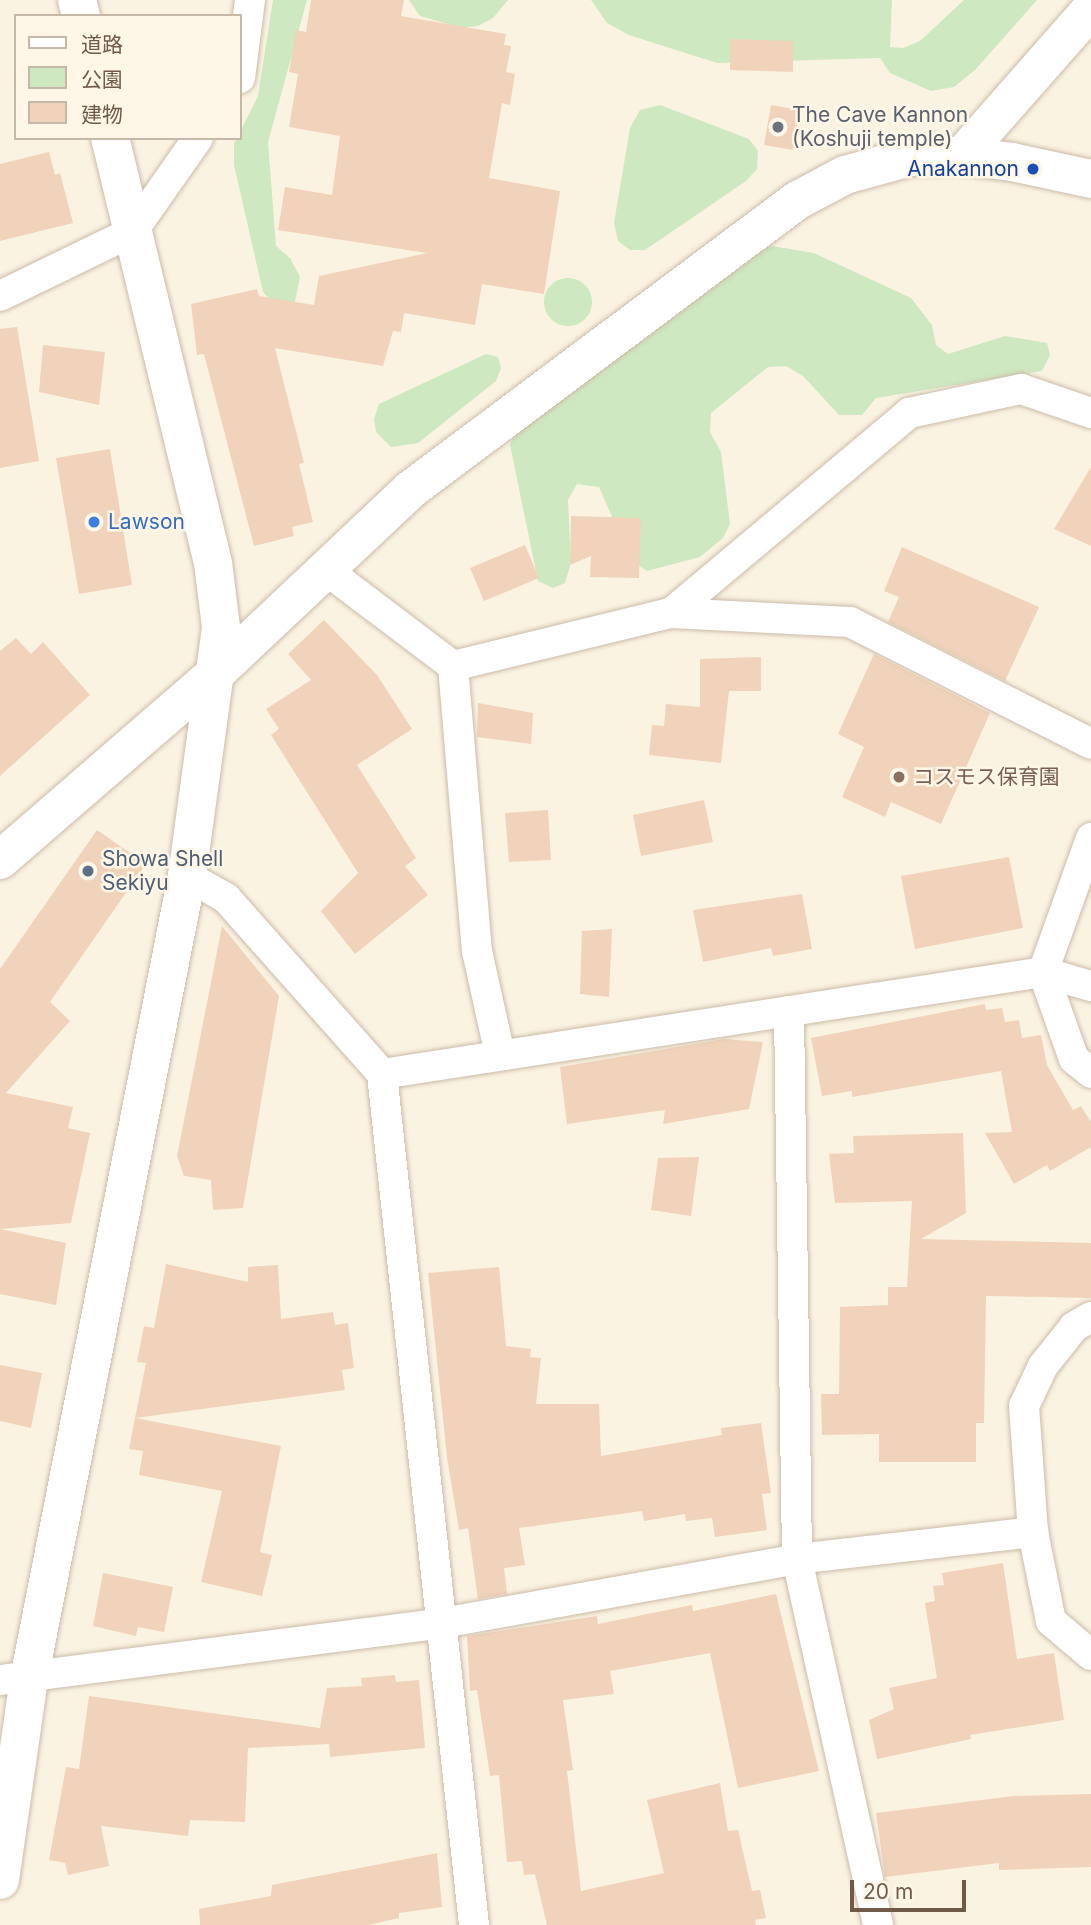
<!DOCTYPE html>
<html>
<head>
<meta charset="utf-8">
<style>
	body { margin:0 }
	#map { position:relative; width:1091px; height:1925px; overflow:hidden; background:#fbf3e2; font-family:Inter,"Noto Sans JP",sans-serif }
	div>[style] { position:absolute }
	.green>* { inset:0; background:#cee8c1 }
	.round { border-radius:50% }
	.building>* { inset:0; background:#f0d3ba }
	.roads { filter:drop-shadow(0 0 2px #ccbba9) drop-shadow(0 0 2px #ccbba9) }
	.street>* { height:30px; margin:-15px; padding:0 15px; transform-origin:15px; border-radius:15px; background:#fff }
	.secondary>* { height:38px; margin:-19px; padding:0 19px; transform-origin:19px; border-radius:19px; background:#fff }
	.dots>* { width:19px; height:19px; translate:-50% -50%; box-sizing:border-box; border:4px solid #fef7e8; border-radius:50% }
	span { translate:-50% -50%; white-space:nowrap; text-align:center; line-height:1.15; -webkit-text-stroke:5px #fef7e8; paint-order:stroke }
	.worship-label { font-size:21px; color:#5b616d }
	.left { translate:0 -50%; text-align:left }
	.transit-label { font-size:21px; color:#164399 }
	.right { translate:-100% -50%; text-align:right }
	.shop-label { font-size:21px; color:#366cbe }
	.education-label { font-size:21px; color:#785e54 }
	.service-label { font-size:21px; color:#4e5e75 }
	.legend { position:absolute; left:14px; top:14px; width:228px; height:126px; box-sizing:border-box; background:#fef7e8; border:2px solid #c6b8a8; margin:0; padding:9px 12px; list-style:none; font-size:21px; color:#725a49 }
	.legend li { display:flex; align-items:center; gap:14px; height:35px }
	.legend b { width:35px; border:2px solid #c6b8a8 }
	.scale { position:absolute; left:850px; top:1880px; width:116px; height:32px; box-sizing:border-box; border:4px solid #725a49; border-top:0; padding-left:9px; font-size:21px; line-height:24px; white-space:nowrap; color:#725a49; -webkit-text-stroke:5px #fef7e8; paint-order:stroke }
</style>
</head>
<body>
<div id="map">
	<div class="green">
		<div style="clip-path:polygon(273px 0,307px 0,268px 142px,276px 246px,290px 258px,300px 277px,295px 302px,276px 307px,263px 292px,234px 165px,234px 144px,258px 96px)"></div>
		<div style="clip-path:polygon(409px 0,508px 0,493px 18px,478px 26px,461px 28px,420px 16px)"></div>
		<div style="clip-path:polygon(591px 0,892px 0,890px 47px,903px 48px,920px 41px,964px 0,1037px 0,975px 70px,954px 87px,931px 91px,890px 73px,880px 58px,717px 63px,629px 35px,607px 23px)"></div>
		<div style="clip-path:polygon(660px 105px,749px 139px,758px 151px,757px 169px,746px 181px,645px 250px,630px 250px,618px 241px,614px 223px,630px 128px,640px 110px)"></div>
		<div style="clip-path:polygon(772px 246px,814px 253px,911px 298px,932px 325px,936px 345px,948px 354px,1005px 336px,1047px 343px,1050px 355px,1042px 371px,876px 398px,862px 415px,839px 415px,803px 376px,786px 366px,768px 367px,711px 413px,710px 432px,721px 452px,730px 524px,723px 538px,700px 557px,647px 571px,631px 560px,599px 487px,577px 484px,568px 500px,571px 563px,565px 583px,553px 588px,538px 581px,510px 445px,516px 429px,750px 250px)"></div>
		<div class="round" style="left:544px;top:278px;width:48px;height:48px"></div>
		<div style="clip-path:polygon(486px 354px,498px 357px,501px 368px,496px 381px,418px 443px,391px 447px,376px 432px,374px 419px,379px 404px)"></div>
	</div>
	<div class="building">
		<div style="clip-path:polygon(311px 0,404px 0,401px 16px,506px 34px,504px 45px,511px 46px,506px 72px,515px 74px,510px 105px,502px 103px,489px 178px,560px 191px,544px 294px,482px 284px,475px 325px,404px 313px,401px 332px,393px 331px,383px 366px,275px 348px,304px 463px,299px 464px,313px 522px,292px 527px,294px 536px,254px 546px,204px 354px,197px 355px,191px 304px,257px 289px,259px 296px,314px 305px,319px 276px,427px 253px,278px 230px,285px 187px,332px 195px,340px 136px,289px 127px,298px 74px,289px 72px,296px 30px,306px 32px)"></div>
		<div style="clip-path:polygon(730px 39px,793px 41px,793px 72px,730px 70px)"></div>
		<div style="clip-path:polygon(771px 105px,800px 110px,793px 150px,764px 145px)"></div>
		<div style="clip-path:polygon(49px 152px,55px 175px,60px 173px,73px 223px,0 241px,0 164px)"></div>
		<div style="clip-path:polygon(17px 327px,39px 461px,0 468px,0 329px)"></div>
		<div style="clip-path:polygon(43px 345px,105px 352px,99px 405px,39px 392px)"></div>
		<div style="clip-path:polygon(110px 449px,132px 585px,79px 594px,56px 458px)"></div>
		<div style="clip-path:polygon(1091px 467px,1091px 546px,1054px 529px)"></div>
		<div style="clip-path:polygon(571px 516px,641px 518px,639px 578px,590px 577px,591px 556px,570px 565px)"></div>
		<div style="clip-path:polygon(525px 545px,539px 578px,484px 601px,470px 568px)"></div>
		<div style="clip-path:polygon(902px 547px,1039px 607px,1005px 681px,888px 622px,899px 597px,884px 591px)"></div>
		<div style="clip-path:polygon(324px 620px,377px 675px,412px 729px,357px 765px,416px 858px,405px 866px,428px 895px,355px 954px,321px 911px,358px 873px,271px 735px,279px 729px,266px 709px,311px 680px,288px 654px)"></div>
		<div style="clip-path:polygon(16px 638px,31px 654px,43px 642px,90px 695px,0 776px,0 651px)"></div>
		<div style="clip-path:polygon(874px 654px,990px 713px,941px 824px,891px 802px,885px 817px,842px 797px,864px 747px,838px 734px)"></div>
		<div style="clip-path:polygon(761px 657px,761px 691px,729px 691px,721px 763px,649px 755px,652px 725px,664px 726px,666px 704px,700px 707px,700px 659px)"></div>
		<div style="clip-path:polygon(478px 703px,533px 713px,531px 744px,477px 737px)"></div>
		<div style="clip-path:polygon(704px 800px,713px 842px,641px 856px,633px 815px)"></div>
		<div style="clip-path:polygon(548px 810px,551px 860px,509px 862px,505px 813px)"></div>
		<div style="clip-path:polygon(97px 830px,146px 864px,50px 1002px,70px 1021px,6px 1093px,73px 1107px,68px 1128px,90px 1133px,71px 1223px,0 1229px,0 969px)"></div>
		<div style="clip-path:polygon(1009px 857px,1023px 928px,915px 949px,901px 876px)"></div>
		<div style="clip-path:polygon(802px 894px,812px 949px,773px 956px,771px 948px,703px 962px,693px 910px)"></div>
		<div style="clip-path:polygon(222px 926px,279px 996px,243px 1208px,213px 1210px,211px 1180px,184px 1176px,177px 1156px)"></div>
		<div style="clip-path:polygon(612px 929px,609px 997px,580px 994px,582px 931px)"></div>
		<div style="clip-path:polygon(985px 1004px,986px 1010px,1002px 1008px,1005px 1022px,1019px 1020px,1022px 1038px,1041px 1035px,1047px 1065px,1073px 1110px,1081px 1106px,1091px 1122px,1091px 1147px,1050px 1171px,1047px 1165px,1014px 1184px,985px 1133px,1012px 1132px,1001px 1071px,852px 1097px,852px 1091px,822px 1096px,811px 1038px)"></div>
		<div style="clip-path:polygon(724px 1039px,763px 1042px,749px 1109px,663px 1124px,665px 1110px,567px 1124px,560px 1067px)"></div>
		<div style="clip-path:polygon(963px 1133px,966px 1213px,921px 1239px,1091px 1243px,1091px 1298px,986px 1296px,984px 1423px,976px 1423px,976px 1462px,879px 1462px,879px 1434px,822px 1435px,821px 1394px,839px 1394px,840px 1307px,888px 1305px,888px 1287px,907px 1287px,912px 1201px,835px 1203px,829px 1154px,854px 1153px,853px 1136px)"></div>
		<div style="clip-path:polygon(699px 1157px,691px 1216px,651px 1210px,658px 1158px)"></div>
		<div style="clip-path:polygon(0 1229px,66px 1243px,56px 1305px,0 1294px)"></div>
		<div style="clip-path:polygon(166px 1264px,248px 1282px,248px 1267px,278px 1265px,281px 1319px,333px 1312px,335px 1325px,348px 1323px,354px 1368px,342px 1370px,345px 1390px,135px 1418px,146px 1363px,137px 1362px,144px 1326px,154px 1328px)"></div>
		<div style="clip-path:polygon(499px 1267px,506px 1346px,531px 1349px,530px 1357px,541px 1358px,536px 1404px,599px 1404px,601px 1456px,722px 1435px,721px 1428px,761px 1423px,771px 1493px,762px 1494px,767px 1530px,715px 1537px,712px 1518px,686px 1521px,685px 1514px,644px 1521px,642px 1511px,519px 1528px,525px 1565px,504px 1568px,507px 1594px,478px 1599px,468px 1528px,459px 1530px,447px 1458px,428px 1273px)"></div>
		<div style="clip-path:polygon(0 1365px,42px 1373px,31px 1428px,0 1421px)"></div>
		<div style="clip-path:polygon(135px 1418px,281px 1446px,260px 1552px,272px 1555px,262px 1596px,201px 1582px,222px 1491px,139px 1475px,143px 1451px,129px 1449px)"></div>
		<div style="clip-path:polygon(1003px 1563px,1017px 1659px,1054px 1653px,1064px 1720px,970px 1735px,971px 1739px,877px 1759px,869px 1720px,894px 1709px,889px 1688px,937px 1678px,925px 1603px,935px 1601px,933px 1586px,944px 1585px,942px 1573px)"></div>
		<div style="clip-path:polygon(103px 1573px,173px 1587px,164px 1632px,138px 1627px,136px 1636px,93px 1626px)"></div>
		<div style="clip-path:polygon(776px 1594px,819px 1771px,738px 1788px,710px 1653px,610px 1671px,614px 1694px,563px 1700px,573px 1770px,567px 1771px,581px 1891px,664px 1873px,647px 1800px,720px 1783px,728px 1831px,738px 1830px,752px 1891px,760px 1890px,766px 1918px,755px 1920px,756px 1925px,547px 1925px,535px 1874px,524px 1875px,522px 1861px,507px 1862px,499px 1775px,490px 1776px,477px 1690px,470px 1691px,467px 1636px,597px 1616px,598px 1624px,692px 1605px,693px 1611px)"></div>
		<div style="clip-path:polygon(395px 1675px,396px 1682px,419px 1680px,425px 1748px,330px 1757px,329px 1744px,248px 1748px,245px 1822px,190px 1820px,188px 1836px,101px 1826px,109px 1866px,68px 1875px,65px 1863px,49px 1860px,66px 1767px,79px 1769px,89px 1696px,320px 1728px,327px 1688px,362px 1686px,361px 1678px)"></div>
		<div style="clip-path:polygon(1091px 1794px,1091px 1867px,999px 1870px,999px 1863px,885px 1877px,876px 1813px,1014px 1796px)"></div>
		<div style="clip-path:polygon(437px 1853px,442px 1907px,399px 1913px,399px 1918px,368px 1925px,200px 1925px,199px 1909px,271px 1896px,272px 1885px)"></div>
	</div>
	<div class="roads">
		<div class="street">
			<div style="left:240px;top:78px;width:79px;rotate:-82.7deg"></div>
			<div style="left:0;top:296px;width:147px;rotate:-25.9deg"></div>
			<div style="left:132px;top:232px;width:115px;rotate:-54.9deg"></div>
			<div style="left:326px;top:570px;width:159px;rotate:37.1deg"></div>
			<div style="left:453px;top:666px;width:224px;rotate:-13.7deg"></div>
			<div style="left:671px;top:613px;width:179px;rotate:2.9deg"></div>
			<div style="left:850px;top:622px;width:270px;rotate:26.8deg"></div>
			<div style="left:671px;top:613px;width:311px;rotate:-40deg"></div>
			<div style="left:909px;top:413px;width:115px;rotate:-12.1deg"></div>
			<div style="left:1021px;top:389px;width:74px;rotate:18.9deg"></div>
			<div style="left:453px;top:666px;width:286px;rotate:85.2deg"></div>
			<div style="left:477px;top:951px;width:107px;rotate:77.5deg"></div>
			<div style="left:1091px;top:838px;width:142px;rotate:109.7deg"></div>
			<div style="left:1043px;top:972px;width:92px;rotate:70.4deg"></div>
			<div style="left:1074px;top:1059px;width:22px;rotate:39deg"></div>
			<div style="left:187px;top:876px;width:45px;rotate:29.4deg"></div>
			<div style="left:226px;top:898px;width:235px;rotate:48.4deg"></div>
			<div style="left:382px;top:1074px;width:856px;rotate:83.83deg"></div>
			<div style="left:789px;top:1011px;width:548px;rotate:89.16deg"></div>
			<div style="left:797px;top:1559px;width:375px;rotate:77.5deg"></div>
			<div style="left:382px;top:1074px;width:669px;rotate:-8.77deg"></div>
			<div style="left:1043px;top:972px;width:50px;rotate:16.3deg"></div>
			<div style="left:1091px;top:1317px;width:20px;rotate:150deg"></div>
			<div style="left:1074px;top:1327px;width:50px;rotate:128.5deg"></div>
			<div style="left:1043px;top:1366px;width:44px;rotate:115.4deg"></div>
			<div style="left:1024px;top:1406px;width:126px;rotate:85.9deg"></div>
			<div style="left:1033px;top:1532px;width:91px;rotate:78.6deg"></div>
			<div style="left:1051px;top:1621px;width:52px;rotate:40.4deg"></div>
			<div style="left:0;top:1680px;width:446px;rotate:-7.3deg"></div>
			<div style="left:442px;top:1623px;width:361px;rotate:-10.2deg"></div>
			<div style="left:797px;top:1559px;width:238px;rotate:-6.5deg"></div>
		</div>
		<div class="secondary">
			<div style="left:77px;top:0;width:16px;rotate:76deg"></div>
			<div style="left:962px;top:156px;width:196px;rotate:-48.7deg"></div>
			<div style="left:0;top:860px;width:286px;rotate:-40.9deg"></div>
			<div style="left:216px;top:673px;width:267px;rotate:-43.3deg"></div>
			<div style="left:410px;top:490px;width:484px;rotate:-36.8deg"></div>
			<div style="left:798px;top:200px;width:53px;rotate:-28deg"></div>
			<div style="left:845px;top:175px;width:67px;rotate:-15.5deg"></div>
			<div style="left:910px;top:157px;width:52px;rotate:-1.1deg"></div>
			<div style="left:962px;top:156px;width:50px;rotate:6.8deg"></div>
			<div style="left:1012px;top:162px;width:81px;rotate:12.1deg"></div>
			<div style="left:0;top:1880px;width:203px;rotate:-81.8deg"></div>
			<div style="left:29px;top:1679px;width:818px;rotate:-78.87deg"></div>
			<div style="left:187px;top:876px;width:251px;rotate:-82.2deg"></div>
			<div style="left:221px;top:627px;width:64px;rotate:-97.1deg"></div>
			<div style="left:213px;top:563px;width:437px;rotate:-103.6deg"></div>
		</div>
	</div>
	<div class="dots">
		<div style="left:778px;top:127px;background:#6b7280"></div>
		<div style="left:1033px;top:169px;background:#1a4fb4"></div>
		<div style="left:94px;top:522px;background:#3f7fe0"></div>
		<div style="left:899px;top:777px;background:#8d6e63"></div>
		<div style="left:88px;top:871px;background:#5c6f8a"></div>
	</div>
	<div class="worship-label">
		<span class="left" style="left:792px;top:127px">The Cave Kannon<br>(Koshuji temple)</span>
	</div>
	<div class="transit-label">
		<span class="right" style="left:1019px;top:169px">Anakannon</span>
	</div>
	<div class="shop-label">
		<span class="left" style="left:108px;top:522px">Lawson</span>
	</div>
	<div class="education-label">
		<span class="left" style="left:913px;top:777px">コスモス保育園</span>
	</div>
	<div class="service-label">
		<span class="left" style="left:102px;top:871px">Showa Shell<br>Sekiyu</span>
	</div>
	<ul class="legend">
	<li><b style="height:9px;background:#fff"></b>道路</li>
	<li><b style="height:19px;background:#cee8c1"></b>公園</li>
	<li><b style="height:19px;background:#f0d3ba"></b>建物</li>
	</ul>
	<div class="scale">20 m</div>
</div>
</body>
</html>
